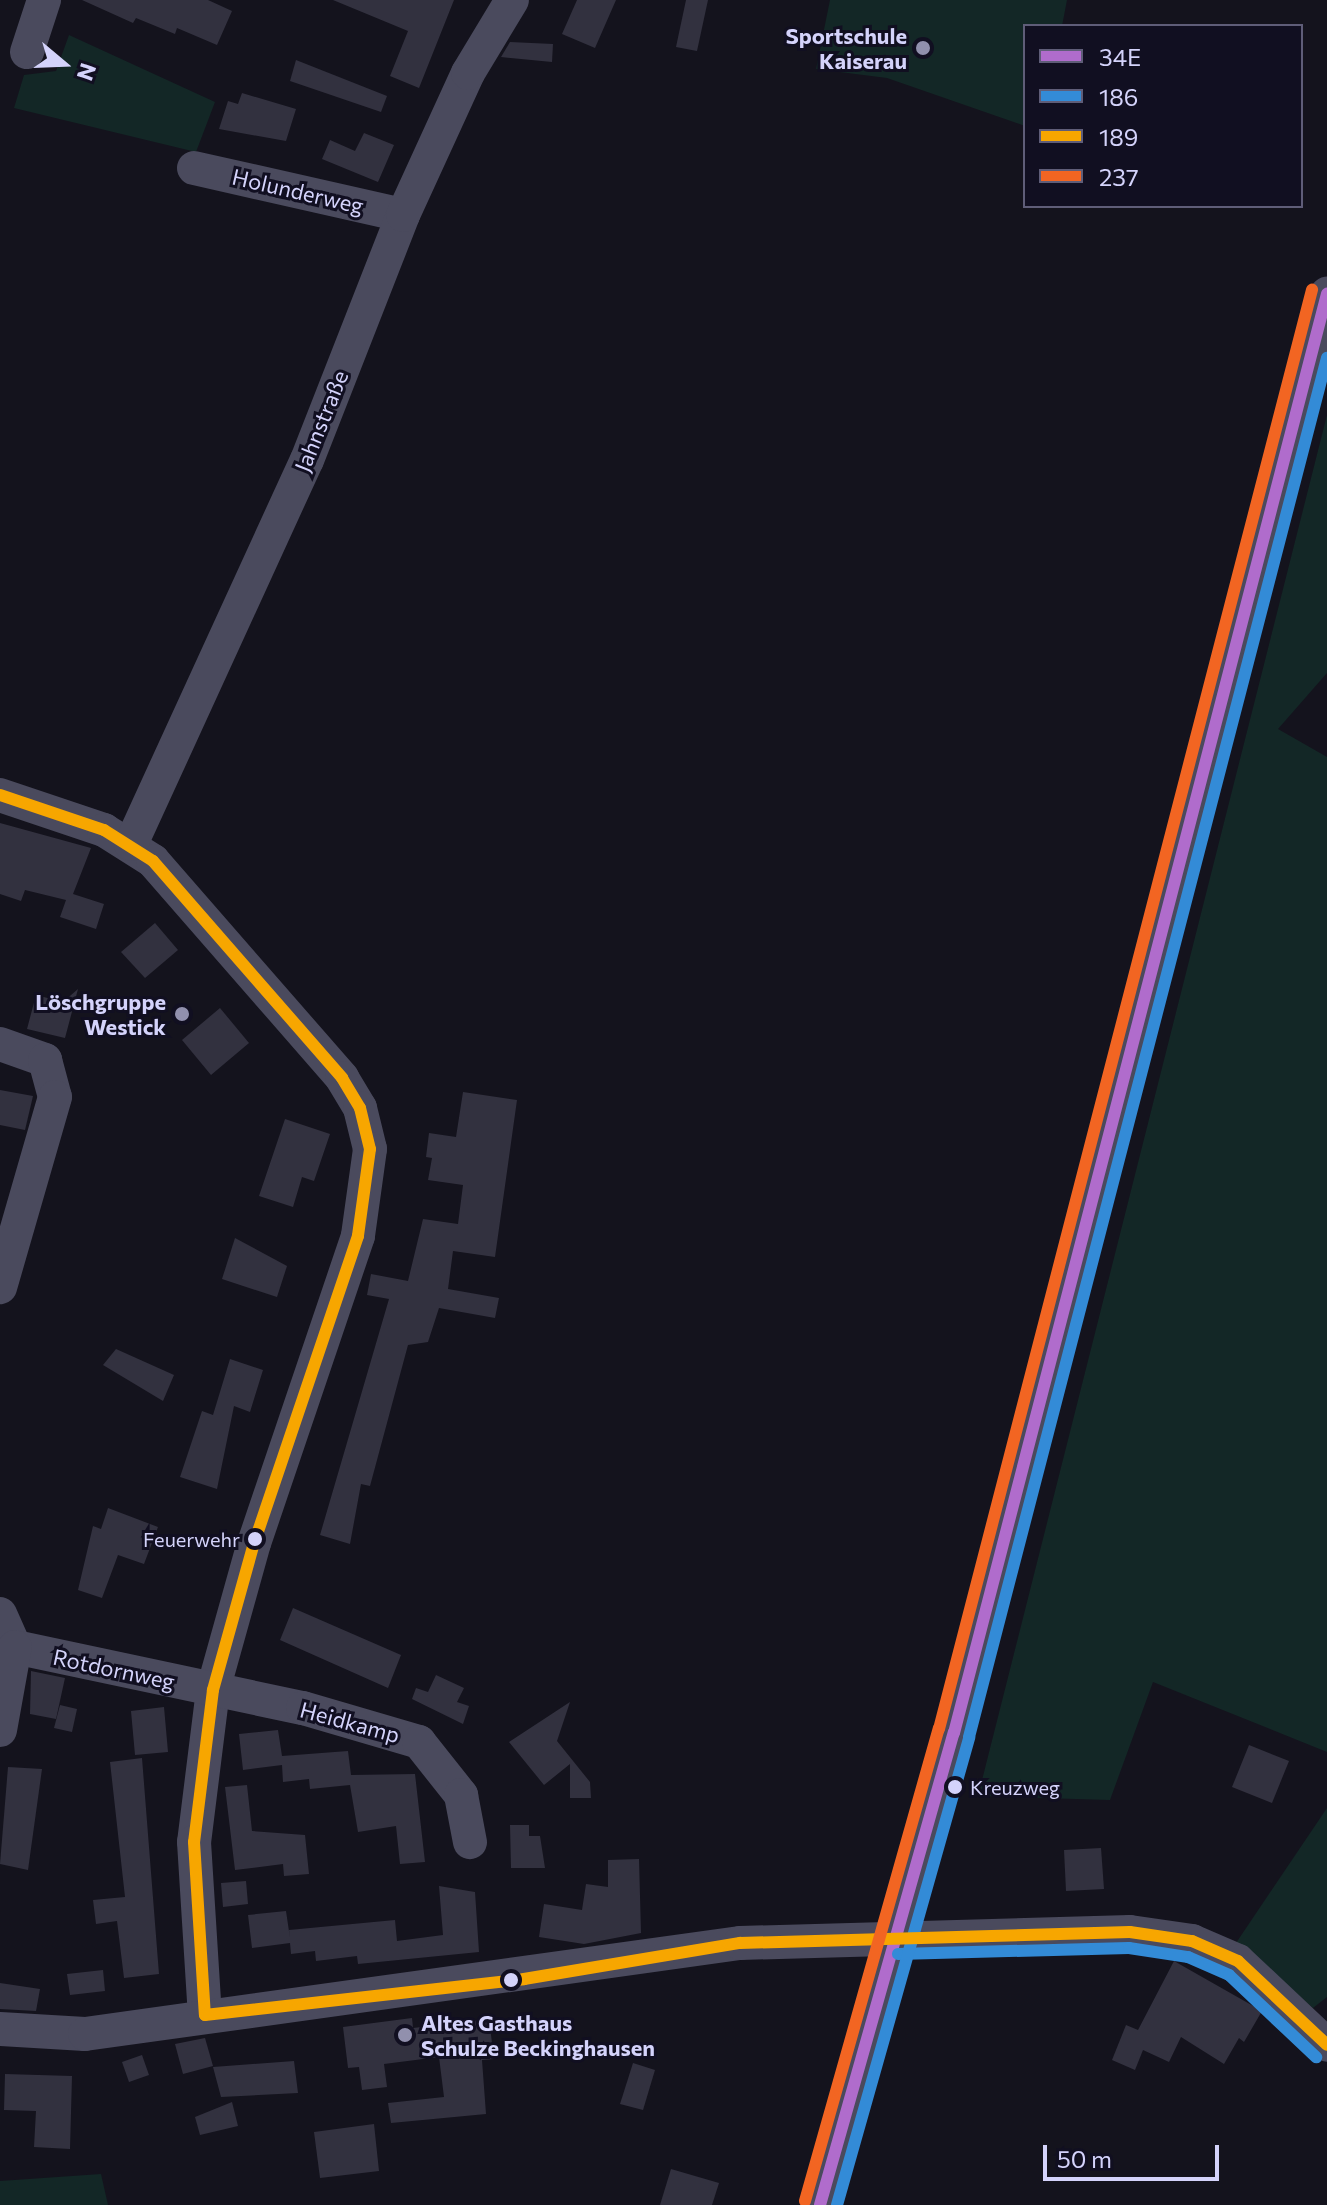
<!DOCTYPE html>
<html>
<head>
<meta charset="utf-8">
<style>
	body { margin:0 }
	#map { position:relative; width:1327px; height:2205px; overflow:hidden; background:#14131d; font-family:Commissioner,sans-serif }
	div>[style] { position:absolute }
	.green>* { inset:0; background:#132726 }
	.building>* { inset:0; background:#32313f }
	.minor>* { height:34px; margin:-17px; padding:0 17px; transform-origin:17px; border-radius:17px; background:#4a4a5d }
	.bus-1>* { height:12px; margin:-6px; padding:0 6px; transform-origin:6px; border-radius:6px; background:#b06ccc }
	.bus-2>* { height:12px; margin:-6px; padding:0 6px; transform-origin:6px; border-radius:6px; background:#338bd7 }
	.bus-3>* { height:12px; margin:-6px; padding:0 6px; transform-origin:6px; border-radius:6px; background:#f7a600 }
	.bus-4>* { height:12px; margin:-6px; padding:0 6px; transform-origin:6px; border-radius:6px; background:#f26522 }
	.dots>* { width:22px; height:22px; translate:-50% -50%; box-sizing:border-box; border:4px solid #110f21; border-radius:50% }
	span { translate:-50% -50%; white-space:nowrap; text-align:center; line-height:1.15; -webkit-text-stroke:6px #110f21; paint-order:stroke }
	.bus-label { font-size:20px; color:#d4d3fb }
	.right { translate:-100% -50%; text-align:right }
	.left { translate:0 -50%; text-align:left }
	.poi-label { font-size:22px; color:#d4d3fb; font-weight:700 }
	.street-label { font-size:22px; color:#d4d3fb }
	.legend { position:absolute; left:1023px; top:24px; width:280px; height:184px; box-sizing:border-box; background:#110f21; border:2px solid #5f5d78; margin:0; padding:10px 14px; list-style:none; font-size:24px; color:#d4d3fb }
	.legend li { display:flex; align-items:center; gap:16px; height:40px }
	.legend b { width:40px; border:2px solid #5f5d78 }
	.north { position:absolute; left:24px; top:24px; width:80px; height:80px; -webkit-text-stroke:6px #110f21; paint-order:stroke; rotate:109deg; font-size:22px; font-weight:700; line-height:32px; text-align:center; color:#d4d3fb }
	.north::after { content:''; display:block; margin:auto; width:28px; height:36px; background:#d4d3fb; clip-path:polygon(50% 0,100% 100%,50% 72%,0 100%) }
	.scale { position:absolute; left:1043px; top:2145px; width:176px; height:36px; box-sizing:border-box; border:4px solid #d4d3fb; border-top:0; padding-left:10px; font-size:24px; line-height:28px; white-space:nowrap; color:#d4d3fb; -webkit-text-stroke:6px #110f21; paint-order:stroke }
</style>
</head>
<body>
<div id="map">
	<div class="green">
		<div style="clip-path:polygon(830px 0,1067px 0,1062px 26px,1025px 26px,1025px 126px,887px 78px,816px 69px)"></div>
		<div style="clip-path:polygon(69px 35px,215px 102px,196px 152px,14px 108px,24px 75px,56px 71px)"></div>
		<div style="clip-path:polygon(1327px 415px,1327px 673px,1278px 729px,1327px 757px,1327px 1752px,1153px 1682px,1110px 1800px,978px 1796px)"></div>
		<div style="clip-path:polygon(1327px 1808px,1327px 1997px,1313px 2008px,1236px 1943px)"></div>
		<div style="clip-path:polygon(101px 2174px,108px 2205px,0 2205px,0 2181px)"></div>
	</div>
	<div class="building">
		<div style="clip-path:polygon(82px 0,208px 0,232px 11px,217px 45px,177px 28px,175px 34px,136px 18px,133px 23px)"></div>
		<div style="clip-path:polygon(333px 0,454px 0,419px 88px,390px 76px,408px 31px)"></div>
		<div style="clip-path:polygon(577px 0,616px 0,595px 48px,562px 34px)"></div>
		<div style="clip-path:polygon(686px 0,708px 0,697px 51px,676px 47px)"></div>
		<div style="clip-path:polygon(510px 42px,553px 44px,552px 62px,501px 57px)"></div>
		<div style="clip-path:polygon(296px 60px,387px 96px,381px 112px,290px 81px)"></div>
		<div style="clip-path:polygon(242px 93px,296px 109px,286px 141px,219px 129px,228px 101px,238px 104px)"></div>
		<div style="clip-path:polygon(364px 133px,394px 145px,378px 182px,322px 159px,330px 140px,355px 151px)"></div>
		<div style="clip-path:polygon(0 823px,91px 848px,73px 894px,104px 904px,96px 929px,60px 917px,66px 900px,25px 890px,21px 901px,0 894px)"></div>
		<div style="clip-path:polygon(155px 923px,178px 950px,145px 978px,121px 952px)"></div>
		<div style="clip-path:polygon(78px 989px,65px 1038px,27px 1029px,36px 995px,63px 1002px)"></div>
		<div style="clip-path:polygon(220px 1008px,249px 1043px,211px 1075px,182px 1040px)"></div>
		<div style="clip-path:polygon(0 1090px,33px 1096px,25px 1130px,0 1125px)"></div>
		<div style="clip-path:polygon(463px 1092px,517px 1100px,495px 1257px,453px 1251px,448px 1289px,499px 1298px,495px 1318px,439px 1308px,428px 1342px,408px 1345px,370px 1486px,361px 1484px,350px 1544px,320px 1535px,389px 1299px,367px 1295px,371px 1274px,408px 1281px,423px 1219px,458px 1224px,463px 1185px,428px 1180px,432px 1158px,426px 1157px,429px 1133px,456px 1137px)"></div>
		<div style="clip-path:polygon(285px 1119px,330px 1134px,314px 1181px,302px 1177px,293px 1207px,259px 1196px)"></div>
		<div style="clip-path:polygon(235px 1238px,287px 1266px,277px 1297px,222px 1279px)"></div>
		<div style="clip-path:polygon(116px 1349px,174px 1375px,163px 1401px,103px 1365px)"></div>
		<div style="clip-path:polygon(230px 1359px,263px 1370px,250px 1412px,234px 1406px,217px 1489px,180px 1477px,202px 1411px,213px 1415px)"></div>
		<div style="clip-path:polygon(108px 1508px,158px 1527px,144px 1564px,118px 1555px,102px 1598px,78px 1590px,93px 1526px,101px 1529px)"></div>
		<div style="clip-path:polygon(293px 1608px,401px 1655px,388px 1688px,280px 1640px)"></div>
		<div style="clip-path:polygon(31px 1671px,65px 1678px,56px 1719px,30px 1714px)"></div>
		<div style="clip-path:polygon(436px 1675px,464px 1688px,457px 1702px,469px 1706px,463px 1724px,412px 1699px,416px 1688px,428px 1692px)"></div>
		<div style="clip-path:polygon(570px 1702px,557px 1741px,590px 1782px,591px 1798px,570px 1798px,570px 1764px,544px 1785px,509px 1742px)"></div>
		<div style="clip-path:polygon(60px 1705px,77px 1709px,72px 1732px,54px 1728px)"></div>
		<div style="clip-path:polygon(164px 1707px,168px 1752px,135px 1755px,131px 1711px)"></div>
		<div style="clip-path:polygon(278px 1730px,282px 1756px,348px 1751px,351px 1775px,415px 1774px,425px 1862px,400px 1864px,396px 1826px,358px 1832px,350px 1785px,310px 1789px,309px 1779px,283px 1782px,282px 1765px,243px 1770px,239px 1734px)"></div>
		<div style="clip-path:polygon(1249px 1745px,1289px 1761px,1272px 1803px,1232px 1787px)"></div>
		<div style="clip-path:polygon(142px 1758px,159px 1974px,124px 1978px,117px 1921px,96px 1924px,93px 1900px,125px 1897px,110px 1762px)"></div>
		<div style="clip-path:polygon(8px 1767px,42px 1769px,28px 1870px,0 1864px)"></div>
		<div style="clip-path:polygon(247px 1785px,252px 1831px,305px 1835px,309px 1874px,284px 1876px,283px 1864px,235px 1870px,225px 1787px)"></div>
		<div style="clip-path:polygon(510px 1825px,529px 1825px,529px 1836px,540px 1836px,545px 1868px,511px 1868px)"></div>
		<div style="clip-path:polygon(1101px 1848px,1104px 1889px,1066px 1891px,1064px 1850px)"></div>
		<div style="clip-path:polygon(639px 1859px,641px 1933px,584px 1944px,539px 1937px,544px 1904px,582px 1910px,586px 1884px,608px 1887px,608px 1860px)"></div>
		<div style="clip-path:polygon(246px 1881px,248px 1904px,223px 1907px,221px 1883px)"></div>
		<div style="clip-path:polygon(439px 1886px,475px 1892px,479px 1952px,358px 1964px,357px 1956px,316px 1961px,315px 1951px,291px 1954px,290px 1943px,252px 1948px,248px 1915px,286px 1911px,290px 1938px,289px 1930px,395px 1920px,397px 1941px,443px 1935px)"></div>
		<div style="clip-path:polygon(1174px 1961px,1262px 2011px,1244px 2042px,1239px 2038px,1224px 2064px,1181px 2037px,1169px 2062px,1143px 2050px,1135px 2070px,1112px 2060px,1126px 2025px,1138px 2030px)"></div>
		<div style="clip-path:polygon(103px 1970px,105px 1991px,70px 1995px,67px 1974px)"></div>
		<div style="clip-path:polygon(0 1983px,40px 1989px,36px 2011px,0 2009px)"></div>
		<div style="clip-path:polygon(412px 2018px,413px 2028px,489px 2019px,494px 2059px,482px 2060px,486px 2114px,391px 2123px,388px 2103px,444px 2097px,439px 2057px,384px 2064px,387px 2087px,362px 2090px,359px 2067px,348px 2068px,343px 2027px)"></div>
		<div style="clip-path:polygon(205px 2038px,213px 2066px,183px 2074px,175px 2044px)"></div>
		<div style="clip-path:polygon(142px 2055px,149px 2075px,129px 2082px,122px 2062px)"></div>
		<div style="clip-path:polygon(294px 2061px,298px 2093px,221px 2097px,213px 2067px)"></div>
		<div style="clip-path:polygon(633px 2063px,655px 2070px,643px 2110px,620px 2104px)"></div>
		<div style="clip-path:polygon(5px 2074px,72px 2076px,70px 2149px,34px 2147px,36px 2111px,4px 2110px)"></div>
		<div style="clip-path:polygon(232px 2102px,238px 2126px,200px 2135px,195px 2117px)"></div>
		<div style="clip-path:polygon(374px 2124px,379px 2171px,320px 2178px,314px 2132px)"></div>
		<div style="clip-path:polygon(671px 2169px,719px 2183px,712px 2205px,660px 2205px)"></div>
	</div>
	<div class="minor">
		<div style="left:27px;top:52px;width:55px;rotate:-71.9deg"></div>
		<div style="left:194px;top:168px;width:214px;rotate:12.7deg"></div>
		<div style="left:0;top:795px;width:110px;rotate:18.6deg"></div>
		<div style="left:104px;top:830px;width:58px;rotate:32.3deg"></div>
		<div style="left:153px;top:861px;width:288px;rotate:48.9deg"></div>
		<div style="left:342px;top:1078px;width:35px;rotate:59deg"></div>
		<div style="left:360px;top:1108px;width:42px;rotate:76.3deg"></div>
		<div style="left:370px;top:1149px;width:88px;rotate:97.9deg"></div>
		<div style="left:358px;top:1236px;width:324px;rotate:108.7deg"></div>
		<div style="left:254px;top:1543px;width:153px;rotate:105.6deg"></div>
		<div style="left:213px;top:1690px;width:153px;rotate:97.1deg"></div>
		<div style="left:194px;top:1842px;width:173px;rotate:86.4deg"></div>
		<div style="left:131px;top:844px;width:422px;rotate:-65.4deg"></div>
		<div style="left:307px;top:460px;width:263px;rotate:-68.6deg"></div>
		<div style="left:403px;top:215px;width:156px;rotate:-65.4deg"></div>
		<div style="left:468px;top:73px;width:85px;rotate:-58.9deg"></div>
		<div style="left:0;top:1044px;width:48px;rotate:19.6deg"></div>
		<div style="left:45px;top:1060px;width:38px;rotate:75deg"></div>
		<div style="left:55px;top:1097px;width:198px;rotate:106.1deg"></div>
		<div style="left:0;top:1614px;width:36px;rotate:66deg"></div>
		<div style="left:15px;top:1647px;width:294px;rotate:12deg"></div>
		<div style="left:303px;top:1708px;width:121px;rotate:16.3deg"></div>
		<div style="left:419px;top:1742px;width:68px;rotate:51.6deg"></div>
		<div style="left:461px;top:1795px;width:48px;rotate:79.2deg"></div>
		<div style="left:0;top:1730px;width:84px;rotate:-79.8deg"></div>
		<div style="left:0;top:2029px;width:85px;rotate:3.4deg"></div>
		<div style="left:85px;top:2034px;width:661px;rotate:-7.91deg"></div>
		<div style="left:740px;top:1943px;width:390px;rotate:-1.6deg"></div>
		<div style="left:1130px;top:1932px;width:63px;rotate:8.3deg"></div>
		<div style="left:1192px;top:1941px;width:50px;rotate:23.5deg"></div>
		<div style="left:1238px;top:1961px;width:122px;rotate:43.3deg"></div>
		<div style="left:820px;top:2205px;width:491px;rotate:-74.2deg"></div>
		<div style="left:954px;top:1733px;width:1487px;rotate:-75.47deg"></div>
	</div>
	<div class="bus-1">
		<div style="left:820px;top:2205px;width:491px;rotate:-74.2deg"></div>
		<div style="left:954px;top:1733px;width:1487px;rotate:-75.47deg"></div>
	</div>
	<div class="bus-2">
		<div style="left:898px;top:1954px;width:231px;rotate:-1.5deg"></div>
		<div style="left:1129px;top:1948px;width:60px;rotate:8.7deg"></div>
		<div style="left:1188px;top:1957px;width:45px;rotate:23.7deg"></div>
		<div style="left:1229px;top:1975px;width:120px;rotate:43.3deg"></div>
		<div style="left:837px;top:2205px;width:486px;rotate:-74.2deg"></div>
		<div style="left:969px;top:1737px;width:1425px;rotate:-75.45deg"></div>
	</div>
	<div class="bus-3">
		<div style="left:0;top:795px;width:110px;rotate:18.6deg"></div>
		<div style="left:104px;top:830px;width:58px;rotate:32.3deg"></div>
		<div style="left:153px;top:861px;width:288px;rotate:48.9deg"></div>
		<div style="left:342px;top:1078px;width:35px;rotate:59deg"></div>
		<div style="left:360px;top:1108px;width:42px;rotate:76.3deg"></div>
		<div style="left:370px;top:1149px;width:88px;rotate:97.9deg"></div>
		<div style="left:358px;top:1236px;width:324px;rotate:108.7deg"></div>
		<div style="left:254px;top:1543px;width:153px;rotate:105.6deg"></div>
		<div style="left:213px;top:1690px;width:153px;rotate:97.1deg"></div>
		<div style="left:194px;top:1842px;width:173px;rotate:86.4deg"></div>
		<div style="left:205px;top:2015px;width:321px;rotate:-6.4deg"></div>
		<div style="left:524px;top:1979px;width:219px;rotate:-9.5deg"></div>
		<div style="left:740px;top:1943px;width:390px;rotate:-1.6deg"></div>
		<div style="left:1130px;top:1932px;width:63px;rotate:8.3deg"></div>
		<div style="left:1192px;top:1941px;width:50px;rotate:23.5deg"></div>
		<div style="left:1238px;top:1961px;width:122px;rotate:43.3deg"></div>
	</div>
	<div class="bus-4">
		<div style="left:805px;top:2201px;width:491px;rotate:-74.2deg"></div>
		<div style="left:939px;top:1729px;width:1487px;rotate:-75.47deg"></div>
	</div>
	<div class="dots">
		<div style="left:923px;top:48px;background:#9190ad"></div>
		<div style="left:182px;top:1014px;background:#9190ad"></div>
		<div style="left:255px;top:1539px;background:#d4d3fb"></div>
		<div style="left:955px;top:1787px;background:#d4d3fb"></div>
		<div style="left:511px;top:1980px;background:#d4d3fb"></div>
		<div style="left:405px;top:2035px;background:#9190ad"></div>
	</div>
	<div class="bus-label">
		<span class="right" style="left:240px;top:1539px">Feuerwehr</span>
		<span class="left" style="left:970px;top:1787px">Kreuzweg</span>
	</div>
	<div class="poi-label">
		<span class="right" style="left:907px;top:48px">Sportschule<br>Kaiserau</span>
		<span class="right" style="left:166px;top:1014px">Löschgruppe<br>Westick</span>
		<span class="left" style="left:421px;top:2035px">Altes Gasthaus<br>Schulze Beckinghausen</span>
	</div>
	<div class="street-label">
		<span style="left:298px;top:191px;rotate:13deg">Holunderweg</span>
		<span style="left:321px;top:421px;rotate:-68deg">Jahnstraße</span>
		<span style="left:114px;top:1669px;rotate:12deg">Rotdornweg</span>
		<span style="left:350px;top:1722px;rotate:15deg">Heidkamp</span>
	</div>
	<ul class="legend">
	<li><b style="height:10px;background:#b06ccc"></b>34E</li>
	<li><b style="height:10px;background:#338bd7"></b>186</li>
	<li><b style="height:10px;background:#f7a600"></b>189</li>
	<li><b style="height:10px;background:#f26522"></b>237</li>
	</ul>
	<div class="north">N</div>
	<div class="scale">50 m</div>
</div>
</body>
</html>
